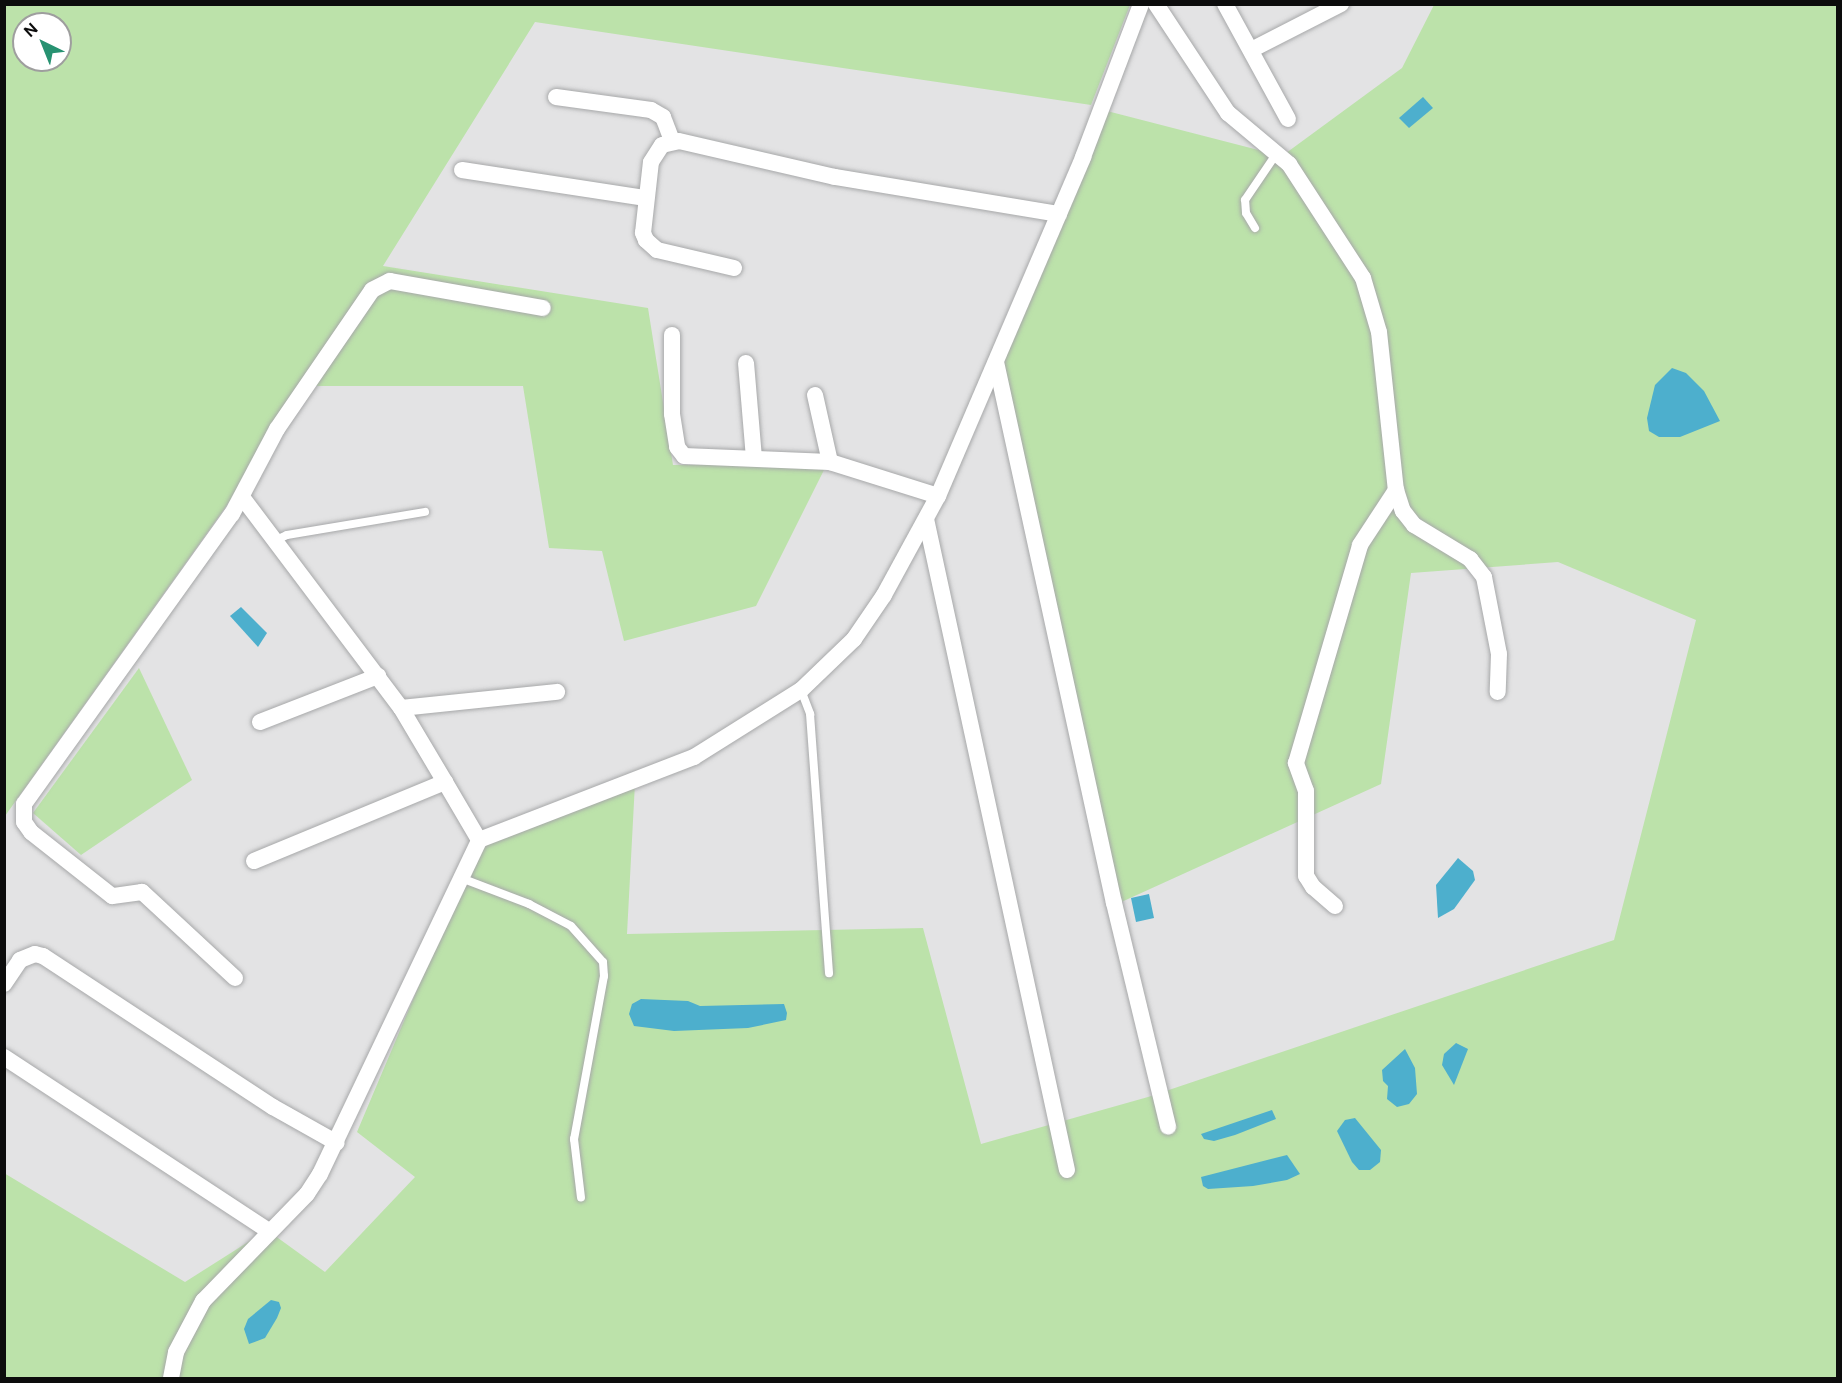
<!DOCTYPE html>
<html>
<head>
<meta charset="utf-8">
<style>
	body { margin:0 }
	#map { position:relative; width:1842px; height:1383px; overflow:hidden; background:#e3e3e4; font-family:"DM Sans",sans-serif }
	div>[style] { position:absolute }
	.green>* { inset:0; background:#bce2aa }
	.water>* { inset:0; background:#4dafcd }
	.roads { filter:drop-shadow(0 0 2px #a7a8a9) drop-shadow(0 0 2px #a7a8a9) }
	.lane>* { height:8px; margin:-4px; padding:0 4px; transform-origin:4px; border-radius:4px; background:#fff }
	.street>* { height:16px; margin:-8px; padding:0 8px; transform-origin:8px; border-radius:8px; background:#fff }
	span { translate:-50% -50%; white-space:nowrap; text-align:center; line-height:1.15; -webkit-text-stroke:5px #fff; paint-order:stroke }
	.frame { position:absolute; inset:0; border:6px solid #0c0c0c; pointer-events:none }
	.north { position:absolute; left:12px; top:12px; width:60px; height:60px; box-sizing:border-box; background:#fff; border:2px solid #9e9e9e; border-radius:50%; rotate:317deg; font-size:16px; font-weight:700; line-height:24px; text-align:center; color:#0c0c0c }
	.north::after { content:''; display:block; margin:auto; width:21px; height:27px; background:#279271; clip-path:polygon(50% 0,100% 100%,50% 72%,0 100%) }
</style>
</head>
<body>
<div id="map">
	<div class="green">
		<div style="clip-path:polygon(evenodd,5px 5px,1130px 5px,1091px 105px,535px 22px,383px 266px,648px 308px,673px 465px,828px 462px,756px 606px,624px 641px,602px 551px,549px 548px,523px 386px,312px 386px,5px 816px,5px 5px,24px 24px,60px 24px,60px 60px,24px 60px,24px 24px)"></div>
		<div style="clip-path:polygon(1434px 5px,1837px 5px,1837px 1378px,5px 1378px,4px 1173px,185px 1282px,267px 1230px,325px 1272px,415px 1177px,357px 1132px,480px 841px,635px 783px,627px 934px,923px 928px,981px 1144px,1148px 1097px,1614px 940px,1696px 620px,1558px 562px,1411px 573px,1381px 784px,1117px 904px,998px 369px,1107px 111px,1282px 156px,1402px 68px)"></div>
		<div style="clip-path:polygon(139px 668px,192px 780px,81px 855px,33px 813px)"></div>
	</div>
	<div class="water">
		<div style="clip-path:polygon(1423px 97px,1433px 108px,1409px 128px,1399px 118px)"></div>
		<div style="clip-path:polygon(1672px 368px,1686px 373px,1704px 391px,1720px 421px,1680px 437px,1659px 437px,1649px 431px,1647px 418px,1655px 385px)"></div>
		<div style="clip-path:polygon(241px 607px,267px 633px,258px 647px,230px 616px)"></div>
		<div style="clip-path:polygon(1458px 858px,1473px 871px,1475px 880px,1454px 909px,1438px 918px,1436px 885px)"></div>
		<div style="clip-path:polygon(1149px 894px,1154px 918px,1136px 922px,1131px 898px)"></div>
		<div style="clip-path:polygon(641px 999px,688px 1001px,700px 1006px,784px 1004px,787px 1013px,786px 1020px,748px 1028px,674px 1031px,634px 1026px,629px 1014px,632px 1004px)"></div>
		<div style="clip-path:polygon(1456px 1043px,1468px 1049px,1454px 1085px,1442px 1065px,1444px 1054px)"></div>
		<div style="clip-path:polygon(1405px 1049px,1415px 1068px,1417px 1094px,1409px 1104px,1397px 1107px,1387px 1099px,1388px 1086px,1383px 1081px,1382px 1070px)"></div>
		<div style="clip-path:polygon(1272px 1110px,1276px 1119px,1235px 1135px,1214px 1141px,1204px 1139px,1201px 1134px)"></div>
		<div style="clip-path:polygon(1355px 1118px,1381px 1150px,1380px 1162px,1370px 1170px,1359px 1170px,1352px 1162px,1337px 1131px,1345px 1120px)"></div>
		<div style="clip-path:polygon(1287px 1155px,1300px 1174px,1287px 1180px,1253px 1186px,1208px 1189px,1203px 1186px,1201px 1177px)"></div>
		<div style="clip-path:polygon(271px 1300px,279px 1302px,281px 1308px,277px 1318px,265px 1338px,249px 1344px,244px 1329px,248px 1319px)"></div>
	</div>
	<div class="roads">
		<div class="lane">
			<div style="left:1255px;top:228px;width:17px;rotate:-121deg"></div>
			<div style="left:1246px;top:213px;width:13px;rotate:-94deg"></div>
			<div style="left:1245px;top:200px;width:57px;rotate:-55.8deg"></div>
			<div style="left:274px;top:541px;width:14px;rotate:-25deg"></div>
			<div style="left:287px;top:535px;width:140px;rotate:-9.5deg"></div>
			<div style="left:801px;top:690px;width:26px;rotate:69deg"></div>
			<div style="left:810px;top:714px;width:260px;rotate:85.8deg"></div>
			<div style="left:461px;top:878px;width:73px;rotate:20.9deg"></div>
			<div style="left:529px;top:904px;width:47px;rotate:27.6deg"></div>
			<div style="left:571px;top:926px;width:48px;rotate:48.4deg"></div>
			<div style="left:603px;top:962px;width:14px;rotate:86deg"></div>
			<div style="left:604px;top:976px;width:166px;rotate:100.4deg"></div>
			<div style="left:574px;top:1139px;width:59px;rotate:83.2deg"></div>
		</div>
		<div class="street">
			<div style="left:1156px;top:4px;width:131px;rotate:56.6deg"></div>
			<div style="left:1228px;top:113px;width:80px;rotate:39.9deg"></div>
			<div style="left:1289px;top:164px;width:136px;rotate:57deg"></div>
			<div style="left:1363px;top:278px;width:56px;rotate:73.5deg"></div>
			<div style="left:1379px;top:332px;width:159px;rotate:83.9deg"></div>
			<div style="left:1396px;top:490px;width:22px;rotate:72deg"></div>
			<div style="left:1403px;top:511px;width:18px;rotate:52deg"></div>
			<div style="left:1414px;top:525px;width:66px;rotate:31.3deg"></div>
			<div style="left:1470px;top:559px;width:23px;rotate:52deg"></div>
			<div style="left:1484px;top:577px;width:78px;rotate:79deg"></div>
			<div style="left:1499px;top:654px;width:38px;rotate:92deg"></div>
			<div style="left:1225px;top:4px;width:131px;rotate:61.3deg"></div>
			<div style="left:1253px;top:49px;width:99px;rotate:-27.1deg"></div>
			<div style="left:556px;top:97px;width:96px;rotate:7.8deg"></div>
			<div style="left:651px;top:110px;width:14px;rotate:30deg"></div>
			<div style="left:663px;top:117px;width:26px;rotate:69deg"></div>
			<div style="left:462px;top:170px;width:186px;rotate:8.7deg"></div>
			<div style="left:734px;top:268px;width:79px;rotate:-166.8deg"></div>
			<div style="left:657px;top:250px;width:15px;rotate:-138deg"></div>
			<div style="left:646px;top:240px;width:8px;rotate:-113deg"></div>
			<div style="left:643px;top:233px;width:71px;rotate:-83.6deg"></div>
			<div style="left:651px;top:162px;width:20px;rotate:-57deg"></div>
			<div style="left:662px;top:145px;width:17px;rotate:-13deg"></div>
			<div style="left:679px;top:141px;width:160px;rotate:13deg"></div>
			<div style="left:835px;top:177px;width:227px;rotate:9.4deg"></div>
			<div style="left:672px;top:335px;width:79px;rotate:90deg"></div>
			<div style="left:672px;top:414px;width:33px;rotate:81deg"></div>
			<div style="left:677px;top:447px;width:11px;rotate:52deg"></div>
			<div style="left:684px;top:456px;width:146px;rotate:2.4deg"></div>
			<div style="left:830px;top:462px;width:113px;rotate:17.5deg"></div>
			<div style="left:996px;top:362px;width:554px;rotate:77.7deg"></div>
			<div style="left:1114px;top:903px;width:230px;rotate:76.4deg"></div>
			<div style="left:746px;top:363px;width:95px;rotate:85.2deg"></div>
			<div style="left:815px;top:395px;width:69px;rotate:77.4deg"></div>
			<div style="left:242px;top:497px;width:264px;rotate:53deg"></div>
			<div style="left:401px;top:708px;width:86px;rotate:59.3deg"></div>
			<div style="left:926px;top:519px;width:666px;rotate:77.78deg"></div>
			<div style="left:401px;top:708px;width:157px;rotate:-5.9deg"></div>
			<div style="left:260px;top:722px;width:127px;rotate:-21.3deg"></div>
			<div style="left:254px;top:861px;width:207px;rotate:-22.5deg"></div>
			<div style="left:445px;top:782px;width:67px;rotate:59.6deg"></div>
			<div style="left:1335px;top:906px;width:29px;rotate:-139deg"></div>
			<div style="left:1313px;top:887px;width:13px;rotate:-122deg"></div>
			<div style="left:1306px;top:876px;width:85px;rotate:-90deg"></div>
			<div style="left:1306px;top:791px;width:30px;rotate:-110deg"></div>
			<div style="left:1296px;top:763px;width:227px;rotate:-73.6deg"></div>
			<div style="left:1360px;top:545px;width:66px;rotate:-56.8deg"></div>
			<div style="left:235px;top:978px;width:127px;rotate:-137.2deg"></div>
			<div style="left:142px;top:892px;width:30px;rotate:172deg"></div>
			<div style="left:112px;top:896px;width:103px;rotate:-141.7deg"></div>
			<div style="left:31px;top:832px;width:12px;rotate:-125deg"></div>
			<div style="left:24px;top:822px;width:18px;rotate:-90deg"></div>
			<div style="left:24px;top:804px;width:357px;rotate:-54.4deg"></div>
			<div style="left:232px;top:514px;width:96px;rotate:-62.1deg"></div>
			<div style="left:277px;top:429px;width:168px;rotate:-55.6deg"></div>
			<div style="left:372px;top:290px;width:20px;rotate:-27deg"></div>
			<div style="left:390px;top:281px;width:155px;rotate:10deg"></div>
			<div style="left:4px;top:984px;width:29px;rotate:-56deg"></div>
			<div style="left:20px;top:960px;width:16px;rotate:-22deg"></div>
			<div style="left:35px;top:954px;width:8px;rotate:14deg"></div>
			<div style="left:43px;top:956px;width:275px;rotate:33.3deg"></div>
			<div style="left:273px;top:1107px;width:73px;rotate:29.4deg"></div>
			<div style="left:4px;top:1057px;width:318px;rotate:33.3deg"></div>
			<div style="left:171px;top:1378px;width:26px;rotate:-79deg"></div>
			<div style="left:176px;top:1352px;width:58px;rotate:-62.1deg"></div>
			<div style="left:203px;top:1301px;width:149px;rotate:-45.8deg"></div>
			<div style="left:307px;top:1194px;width:24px;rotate:-57deg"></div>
			<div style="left:320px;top:1174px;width:370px;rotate:-64.5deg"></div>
			<div style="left:479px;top:840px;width:230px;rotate:-21.1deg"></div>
			<div style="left:694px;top:757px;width:126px;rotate:-32.1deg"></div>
			<div style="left:801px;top:690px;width:74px;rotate:-43.9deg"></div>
			<div style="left:854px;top:639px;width:53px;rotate:-55.7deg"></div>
			<div style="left:884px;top:595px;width:113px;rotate:-61.4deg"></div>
			<div style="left:938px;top:496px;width:369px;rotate:-66.8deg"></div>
			<div style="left:1083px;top:157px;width:164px;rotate:-69.2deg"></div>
		</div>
	</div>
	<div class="frame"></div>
	<div class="north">N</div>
</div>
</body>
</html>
